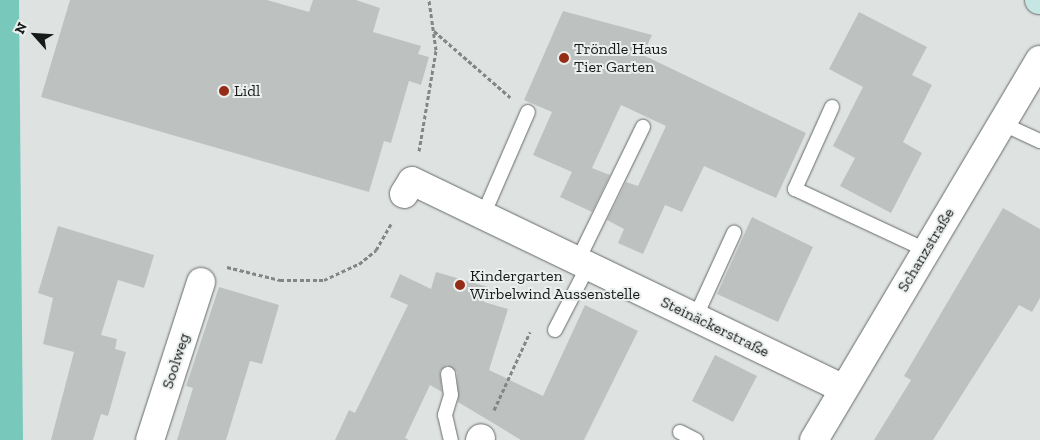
<!DOCTYPE html>
<html>
<head>
<meta charset="utf-8">
<style>
	body { margin:0 }
	#map { position:relative; width:1040px; height:440px; overflow:hidden; background:#dee3e2; font-family:"Zilla Slab",serif }
	div>[style] { position:absolute }
	.green>* { inset:0; background:#79c8bc }
	.building>* { inset:0; background:#bdc2c1 }
	.path>* { height:3px; margin-top:-1.5px; transform-origin:0; background:repeating-linear-gradient(90deg,#838685 0 4px,transparent 0 6.5px) }
	.roads { filter:drop-shadow(0 0 1px #666a69) drop-shadow(0 0 1px #666a69) }
	.lane>* { height:14px; margin:-7px; padding:0 7px; transform-origin:7px; border-radius:7px; background:#fff }
	.street>* { height:28px; margin:-14px; padding:0 14px; transform-origin:14px; border-radius:14px; background:#fff }
	.secondary>* { height:28px; margin:-14px; padding:0 14px; transform-origin:14px; border-radius:14px; background:#c5e6e2 }
	.dots>* { width:14px; height:14px; translate:-50% -50%; box-sizing:border-box; border:2px solid #ebf0ef; border-radius:50% }
	span { translate:-50% -50%; white-space:nowrap; text-align:center; line-height:1.15; -webkit-text-stroke:4px #ebf0ef; paint-order:stroke }
	.poi-label { font-size:16px; color:#181a19 }
	.left { translate:0 -50%; text-align:left }
	.street-label { font-size:16px; color:#181a19 }
	.north { position:absolute; left:10px; top:10px; width:50px; height:50px; -webkit-text-stroke:4px #ebf0ef; paint-order:stroke; rotate:296deg; font-size:14px; font-weight:700; line-height:20px; text-align:center; color:#181a19 }
	.north::after { content:''; display:block; margin:auto; width:18px; height:22px; background:#181a19; clip-path:polygon(50% 0,100% 100%,50% 72%,0 100%) }
</style>
</head>
<body>
<div id="map">
	<div class="green">
		<div style="clip-path:polygon(0 0,19px 0,23px 440px,0 440px)"></div>
	</div>
	<div class="building">
		<div style="clip-path:polygon(70px 0,267px 0,309px 12px,313px 0,356px 0,380px 8px,373px 32px,421px 46px,418px 54px,429px 57px,421px 85px,409px 81px,391px 143px,384px 141px,369px 192px,41px 97px)"></div>
		<div style="clip-path:polygon(563px 11px,652px 35px,643px 55px,806px 133px,776px 198px,704px 166px,682px 212px,665px 205px,643px 254px,618px 243px,624px 229px,607px 220px,626px 182px,638px 186px,666px 126px,621px 105px,592px 168px,610px 175px,592px 212px,560px 197px,572px 172px,533px 155px,552px 112px,524px 100px)"></div>
		<div style="clip-path:polygon(859px 12px,927px 47px,912px 75px,932px 85px,903px 142px,922px 153px,891px 213px,840px 186px,855px 158px,833px 146px,863px 87px,829px 69px)"></div>
		<div style="clip-path:polygon(1003px 208px,1040px 229px,1040px 298px,1032px 312px,1019px 305px,933px 440px,874px 440px,911px 380px,904px 376px)"></div>
		<div style="clip-path:polygon(752px 217px,813px 247px,778px 322px,717px 294px)"></div>
		<div style="clip-path:polygon(58px 226px,154px 255px,144px 288px,118px 280px,101px 335px,117px 339px,115px 349px,126px 352px,108px 416px,101px 414px,93px 440px,51px 440px,74px 352px,43px 344px,53px 298px,38px 293px)"></div>
		<div style="clip-path:polygon(436px 272px,488px 287px,484px 302px,508px 309px,489px 370px,543px 396px,585px 305px,638px 331px,584px 440px,521px 440px,458px 402px,457px 372px,447px 365px,440px 371px,442px 392px,430px 385px,405px 438px,409px 440px,335px 440px,349px 410px,355px 413px,408px 305px,390px 297px,400px 274px,431px 289px)"></div>
		<div style="clip-path:polygon(219px 287px,279px 305px,262px 364px,250px 361px,226px 440px,177px 440px,193px 388px,186px 386px)"></div>
		<div style="clip-path:polygon(715px 355px,757px 376px,733px 422px,692px 401px)"></div>
	</div>
	<div class="path">
		<div style="left:434px;top:31px;width:101px;rotate:41deg"></div>
		<div style="left:419px;top:151px;width:102px;rotate:-80.4deg"></div>
		<div style="left:436px;top:50px;width:50px;rotate:-98deg"></div>
		<div style="left:227px;top:267px;width:55px;rotate:13.8deg"></div>
		<div style="left:280px;top:280px;width:44px"></div>
		<div style="left:324px;top:280px;width:38px;rotate:-25deg"></div>
		<div style="left:359px;top:264px;width:22px;rotate:-39deg"></div>
		<div style="left:376px;top:250px;width:32px;rotate:-60deg"></div>
		<div style="left:494px;top:410px;width:86px;rotate:-65.2deg"></div>
	</div>
	<div class="roads">
		<div class="lane">
			<div style="left:832px;top:107px;width:90px;rotate:114.3deg"></div>
			<div style="left:795px;top:189px;width:145px;rotate:25deg"></div>
			<div style="left:1001px;top:123px;width:43px;rotate:24.8deg"></div>
			<div style="left:484px;top:213px;width:110px;rotate:-66.5deg"></div>
			<div style="left:579px;top:258px;width:146px;rotate:-64deg"></div>
			<div style="left:695px;top:318px;width:94px;rotate:-65.4deg"></div>
			<div style="left:555px;top:330px;width:74px;rotate:-62.7deg"></div>
			<div style="left:448px;top:374px;width:21px;rotate:82deg"></div>
			<div style="left:451px;top:395px;width:21px;rotate:107deg"></div>
			<div style="left:445px;top:415px;width:26px;rotate:77deg"></div>
			<div style="left:680px;top:432px;width:18px;rotate:27deg"></div>
		</div>
		<div class="street">
			<div style="left:404px;top:194px;width:15px;rotate:-58deg"></div>
			<div style="left:412px;top:181px;width:478px;rotate:25.7deg"></div>
			<div style="left:150px;top:440px;width:166px;rotate:-72.1deg"></div>
			<div style="left:480px;top:440px;width:2px;rotate:-63deg"></div>
			<div style="left:814px;top:440px;width:442px;rotate:-59.3deg"></div>
		</div>
		<div class="secondary">
			<div style="left:1039px;top:0;width:1px"></div>
		</div>
	</div>
	<div class="dots">
		<div style="left:564px;top:58px;background:#952c15"></div>
		<div style="left:224px;top:91px;background:#952c15"></div>
		<div style="left:460px;top:285px;background:#952c15"></div>
	</div>
	<div class="poi-label">
		<span class="left" style="left:574px;top:58px">Tröndle Haus<br>Tier Garten</span>
		<span class="left" style="left:234px;top:91px">Lidl</span>
		<span class="left" style="left:470px;top:285px">Kindergarten<br>Wirbelwind Aussenstelle</span>
	</div>
	<div class="street-label">
		<span style="left:926px;top:250px;rotate:-59deg">Schanzstraße</span>
		<span style="left:715px;top:327px;rotate:26deg">Steinäckerstraße</span>
		<span style="left:176px;top:361px;rotate:-72deg">Soolweg</span>
	</div>
	<div class="north">N</div>
</div>
</body>
</html>
